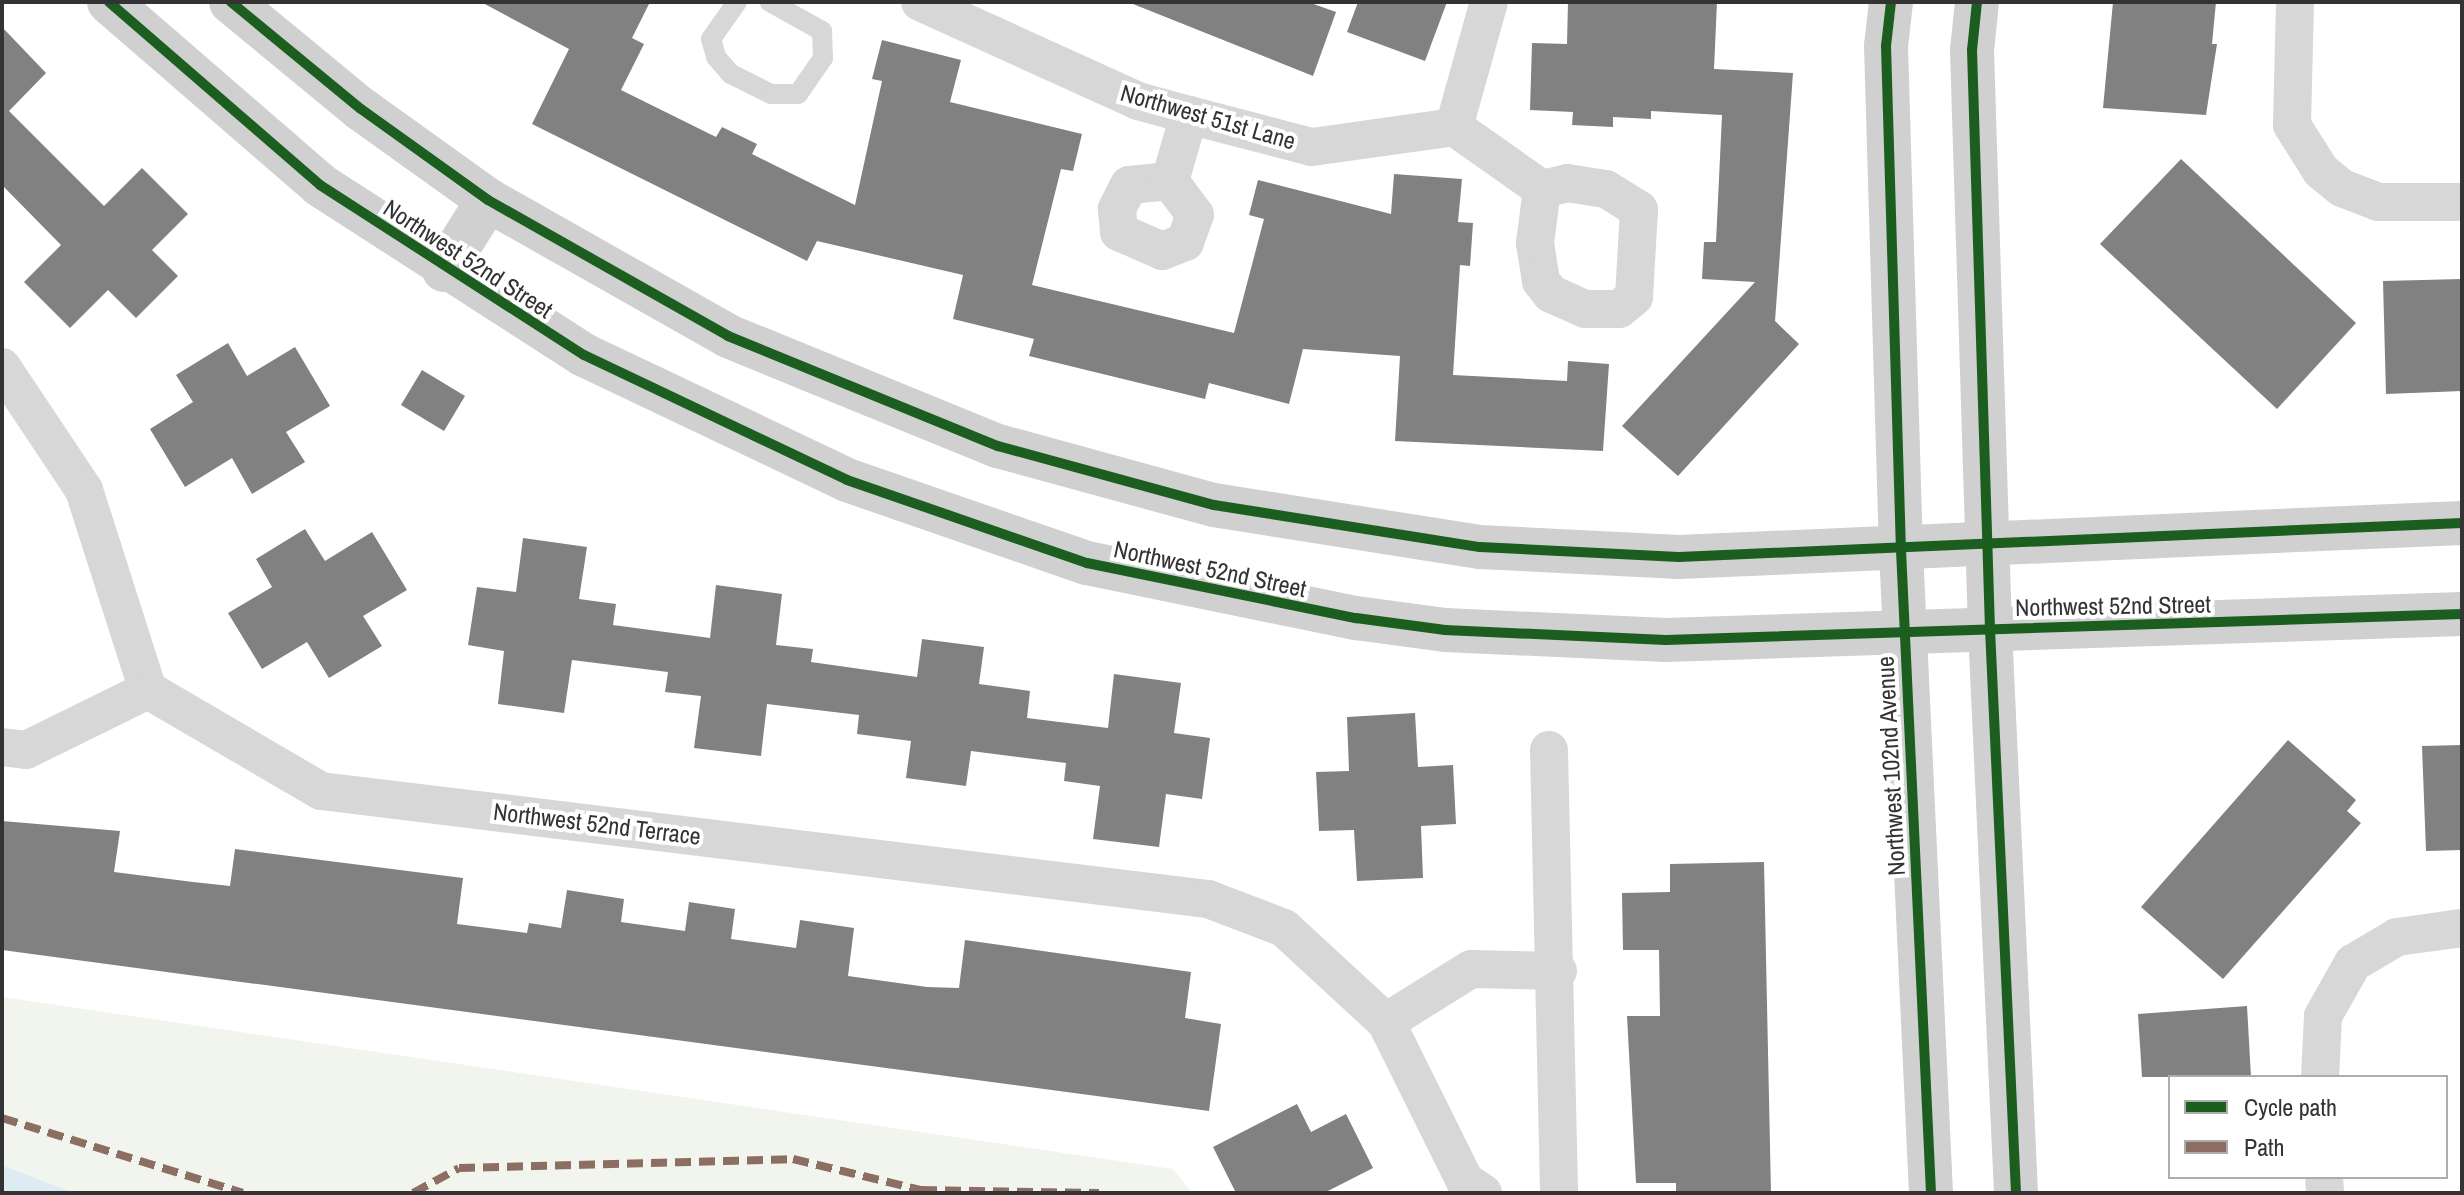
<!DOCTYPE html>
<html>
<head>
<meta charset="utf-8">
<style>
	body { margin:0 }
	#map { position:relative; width:2464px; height:1195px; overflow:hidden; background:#fff; font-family:"Archivo Narrow",sans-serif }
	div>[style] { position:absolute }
	.green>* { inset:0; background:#f1f5ed }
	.water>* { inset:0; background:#ddebf3 }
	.building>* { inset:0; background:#818181 }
	.lane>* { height:20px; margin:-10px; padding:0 10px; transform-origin:10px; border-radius:10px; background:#d7d7d7 }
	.street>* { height:38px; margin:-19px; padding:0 19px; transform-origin:19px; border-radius:19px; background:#d7d7d7 }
	.secondary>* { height:44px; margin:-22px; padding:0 22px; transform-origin:22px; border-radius:22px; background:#d0d0d0 }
	.quiet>* { height:8px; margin-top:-4px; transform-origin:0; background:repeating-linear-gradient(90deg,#8d6e63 0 16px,transparent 0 24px) }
	.cycleway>* { height:10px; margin:-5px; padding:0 5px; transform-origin:5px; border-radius:5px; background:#1b5e20 }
	span { translate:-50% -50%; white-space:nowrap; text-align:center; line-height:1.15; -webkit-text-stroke:8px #fff; paint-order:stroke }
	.street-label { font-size:24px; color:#333 }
	.frame { position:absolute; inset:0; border:4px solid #333; pointer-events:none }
	.legend { position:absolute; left:2168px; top:1075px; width:280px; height:104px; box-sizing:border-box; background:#fff; border:2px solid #adadad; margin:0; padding:10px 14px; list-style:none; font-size:24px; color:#333 }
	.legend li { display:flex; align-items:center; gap:16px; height:40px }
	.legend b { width:40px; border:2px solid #adadad }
</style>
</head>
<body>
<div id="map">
	<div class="green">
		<div style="clip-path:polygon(2px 997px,1173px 1169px,1192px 1193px,74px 1193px,2px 1165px)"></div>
	</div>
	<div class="water">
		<div style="clip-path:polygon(2px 1165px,4px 1166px,74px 1193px,2px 1193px)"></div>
	</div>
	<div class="building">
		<div style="clip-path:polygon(481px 2px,650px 2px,632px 38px,644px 44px,621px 90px,716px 137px,722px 127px,757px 144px,752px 154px,855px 205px,882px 81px,872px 79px,882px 40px,961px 60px,950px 102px,1082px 134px,1073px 171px,1061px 169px,1032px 285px,1234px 333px,1264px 219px,1249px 215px,1258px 180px,1391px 214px,1394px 174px,1462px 179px,1458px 222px,1473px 223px,1470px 266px,1460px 265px,1453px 375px,1567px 381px,1568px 361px,1609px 364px,1603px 451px,1395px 441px,1400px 356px,1303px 349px,1289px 404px,1209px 383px,1205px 399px,1029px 356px,1034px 339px,953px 319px,963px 275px,817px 241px,807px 261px,532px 124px,569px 49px)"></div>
		<div style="clip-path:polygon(1128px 2px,1308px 2px,1336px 12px,1313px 76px)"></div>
		<div style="clip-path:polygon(1358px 2px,1447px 2px,1425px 61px,1347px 32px)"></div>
		<div style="clip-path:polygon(1568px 2px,1717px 2px,1714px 69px,1793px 73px,1775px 321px,1799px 344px,1678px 476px,1622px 426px,1755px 282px,1702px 279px,1704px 242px,1716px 242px,1722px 115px,1651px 111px,1651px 119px,1613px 117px,1613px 127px,1572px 125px,1573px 112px,1530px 110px,1532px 43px,1567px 44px)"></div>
		<div style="clip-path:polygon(2113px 2px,2216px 2px,2212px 44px,2217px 44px,2206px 115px,2103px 108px)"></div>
		<div style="clip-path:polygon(2px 27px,46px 73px,9px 111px,104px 206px,142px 168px,188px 214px,152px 250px,178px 276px,136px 318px,108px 290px,70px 328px,24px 282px,61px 245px,2px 185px)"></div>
		<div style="clip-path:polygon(2181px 159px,2356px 323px,2277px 409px,2100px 244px)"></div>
		<div style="clip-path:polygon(2462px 279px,2462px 391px,2386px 394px,2383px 281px)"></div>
		<div style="clip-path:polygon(228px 343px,247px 376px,295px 347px,330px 406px,286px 432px,305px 462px,252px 494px,232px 458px,185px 487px,150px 429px,193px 402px,176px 375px)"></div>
		<div style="clip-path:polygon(422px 370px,465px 396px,444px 431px,401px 405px)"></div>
		<div style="clip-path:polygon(305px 529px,325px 561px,372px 532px,407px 590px,363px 616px,382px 646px,329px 678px,307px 642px,262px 669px,228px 613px,272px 587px,256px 559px)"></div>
		<div style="clip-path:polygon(523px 538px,587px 547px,579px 599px,616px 604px,613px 625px,710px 638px,716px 585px,782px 594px,776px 645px,813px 649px,811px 662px,917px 677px,922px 639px,984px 647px,979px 684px,1030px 691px,1027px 718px,1108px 728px,1114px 674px,1181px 683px,1174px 733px,1210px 738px,1202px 799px,1166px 794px,1159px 847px,1093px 839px,1100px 786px,1064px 781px,1066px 763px,971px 751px,966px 786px,906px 778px,911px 741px,857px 734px,859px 715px,767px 704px,761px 756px,694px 748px,701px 696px,665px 692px,668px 672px,572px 660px,564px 713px,498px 704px,504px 651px,468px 645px,477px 587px,516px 592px)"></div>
		<div style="clip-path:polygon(1415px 713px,1418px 767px,1453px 765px,1456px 824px,1421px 826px,1423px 878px,1357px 881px,1354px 830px,1319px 831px,1316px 772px,1349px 771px,1347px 717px)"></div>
		<div style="clip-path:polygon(2288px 740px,2356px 800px,2347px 811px,2361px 823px,2223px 979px,2141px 907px)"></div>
		<div style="clip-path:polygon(2462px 745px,2462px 850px,2426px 851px,2422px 746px)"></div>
		<div style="clip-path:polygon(2px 821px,120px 831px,114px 872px,193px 882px,230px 886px,235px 849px,463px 878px,457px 924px,527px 933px,529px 923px,561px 928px,567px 890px,624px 899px,621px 922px,685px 931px,689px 902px,735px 909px,731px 939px,796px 948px,800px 920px,854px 928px,848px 976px,927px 987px,959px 988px,965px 940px,1191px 972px,1185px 1018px,1221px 1024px,1209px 1111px,2px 950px)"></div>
		<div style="clip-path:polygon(1764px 862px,1771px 1193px,1676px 1193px,1676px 1183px,1636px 1183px,1627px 1016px,1660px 1016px,1659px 950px,1623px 950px,1622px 893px,1670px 892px,1670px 864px)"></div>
		<div style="clip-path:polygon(2247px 1006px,2251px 1077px,2142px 1077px,2138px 1014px)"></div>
		<div style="clip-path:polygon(1297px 1104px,1311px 1132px,1346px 1114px,1373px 1168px,1324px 1193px,1236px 1193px,1213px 1147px)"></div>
	</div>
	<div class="lane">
		<div style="left:737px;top:2px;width:45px;rotate:125.1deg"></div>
		<div style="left:711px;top:39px;width:19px;rotate:74deg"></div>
		<div style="left:716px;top:57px;width:23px;rotate:49deg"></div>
		<div style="left:731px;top:74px;width:45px;rotate:26.6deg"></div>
		<div style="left:771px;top:94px;width:27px"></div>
		<div style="left:798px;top:94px;width:44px;rotate:-55.2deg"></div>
		<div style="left:823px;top:58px;width:27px;rotate:-92deg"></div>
		<div style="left:822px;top:31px;width:60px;rotate:-150.9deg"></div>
	</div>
	<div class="street">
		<div style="left:920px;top:2px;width:239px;rotate:24.4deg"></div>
		<div style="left:1138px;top:101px;width:53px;rotate:15.4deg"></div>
		<div style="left:1189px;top:115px;width:127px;rotate:14.6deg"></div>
		<div style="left:1312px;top:147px;width:143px;rotate:-8deg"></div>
		<div style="left:1454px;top:127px;width:108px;rotate:35.2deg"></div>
		<div style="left:1542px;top:189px;width:26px;rotate:-13deg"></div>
		<div style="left:1567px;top:183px;width:39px;rotate:9deg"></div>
		<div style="left:1606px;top:189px;width:39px;rotate:32deg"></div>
		<div style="left:1639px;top:210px;width:87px;rotate:93.3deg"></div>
		<div style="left:1634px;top:297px;width:19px;rotate:141deg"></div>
		<div style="left:1619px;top:309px;width:34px;rotate:180deg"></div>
		<div style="left:1585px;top:309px;width:37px;rotate:-156deg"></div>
		<div style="left:1551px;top:294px;width:16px;rotate:-128deg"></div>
		<div style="left:1541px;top:281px;width:38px;rotate:-99deg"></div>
		<div style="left:1535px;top:243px;width:54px;rotate:-82.6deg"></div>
		<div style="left:2295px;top:2px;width:123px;rotate:91.4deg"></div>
		<div style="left:2292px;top:125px;width:54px;rotate:57.8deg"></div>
		<div style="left:2321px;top:171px;width:27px;rotate:39deg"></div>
		<div style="left:2342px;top:188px;width:39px;rotate:21deg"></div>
		<div style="left:2378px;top:202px;width:84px"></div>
		<div style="left:1454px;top:127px;width:130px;rotate:-74.4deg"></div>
		<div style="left:1170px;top:181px;width:41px;rotate:174.4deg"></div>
		<div style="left:1129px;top:185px;width:27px;rotate:117deg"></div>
		<div style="left:1117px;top:209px;width:23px;rotate:85deg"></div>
		<div style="left:1119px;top:232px;width:47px;rotate:23.8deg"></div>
		<div style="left:1162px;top:251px;width:25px;rotate:-21deg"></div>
		<div style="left:1185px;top:242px;width:29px;rotate:-70deg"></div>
		<div style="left:1195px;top:215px;width:42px;rotate:-126.3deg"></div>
		<div style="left:1170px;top:181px;width:69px;rotate:-73.9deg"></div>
		<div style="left:2px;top:367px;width:148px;rotate:56.3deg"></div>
		<div style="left:84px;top:490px;width:210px;rotate:72.3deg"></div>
		<div style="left:148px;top:690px;width:200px;rotate:30.3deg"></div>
		<div style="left:321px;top:791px;width:894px;rotate:6.94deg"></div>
		<div style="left:1208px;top:899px;width:81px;rotate:20.9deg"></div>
		<div style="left:1284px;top:928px;width:139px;rotate:42.7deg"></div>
		<div style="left:1386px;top:1022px;width:178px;rotate:63.6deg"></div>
		<div style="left:1465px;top:1181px;width:22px;rotate:34deg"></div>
		<div style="left:2px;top:747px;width:24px;rotate:7deg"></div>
		<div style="left:26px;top:750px;width:136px;rotate:-26.2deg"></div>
		<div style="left:1549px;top:750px;width:443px;rotate:88.7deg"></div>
		<div style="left:1386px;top:1022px;width:100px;rotate:-31.9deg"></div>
		<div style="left:1471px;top:969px;width:87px;rotate:1.3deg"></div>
		<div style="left:2320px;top:1077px;width:61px;rotate:-87.2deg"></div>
		<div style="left:2323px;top:1016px;width:61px;rotate:-60.5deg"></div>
		<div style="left:2353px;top:963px;width:51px;rotate:-30.6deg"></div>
		<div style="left:2397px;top:937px;width:66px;rotate:-7.9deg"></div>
		<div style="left:2324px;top:1177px;width:16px;rotate:86deg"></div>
	</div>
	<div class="secondary">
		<div style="left:109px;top:2px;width:279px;rotate:40.9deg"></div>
		<div style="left:320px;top:185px;width:314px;rotate:32.8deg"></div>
		<div style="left:584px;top:355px;width:291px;rotate:25.4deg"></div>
		<div style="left:847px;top:480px;width:254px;rotate:19.1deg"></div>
		<div style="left:1087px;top:563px;width:275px;rotate:11.6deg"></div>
		<div style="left:1356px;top:618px;width:90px;rotate:7.7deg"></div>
		<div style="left:1445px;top:630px;width:221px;rotate:2.6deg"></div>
		<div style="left:1666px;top:640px;width:796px;rotate:-1.87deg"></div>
		<div style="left:231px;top:2px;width:168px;rotate:39.5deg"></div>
		<div style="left:361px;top:109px;width:156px;rotate:35.6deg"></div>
		<div style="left:488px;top:200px;width:276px;rotate:29.5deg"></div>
		<div style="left:728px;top:336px;width:292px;rotate:22.2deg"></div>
		<div style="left:998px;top:446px;width:224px;rotate:15.3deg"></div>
		<div style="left:1214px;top:505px;width:269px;rotate:9deg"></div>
		<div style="left:1480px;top:547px;width:199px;rotate:2.9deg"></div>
		<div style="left:1679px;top:557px;width:784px;rotate:-2.49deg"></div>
		<div style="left:1891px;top:2px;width:44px;rotate:96.5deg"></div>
		<div style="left:1886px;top:46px;width:504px;rotate:88.3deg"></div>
		<div style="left:1901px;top:550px;width:644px;rotate:87.33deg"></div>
		<div style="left:1977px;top:2px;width:48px;rotate:95.9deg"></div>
		<div style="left:1972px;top:50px;width:579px;rotate:88.22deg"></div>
		<div style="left:1990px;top:629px;width:565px;rotate:87.36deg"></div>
		<div style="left:444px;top:270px;width:83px;rotate:-57.8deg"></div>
	</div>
	<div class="quiet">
		<div style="left:2px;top:1118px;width:252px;rotate:17.3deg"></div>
		<div style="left:413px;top:1193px;width:52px;rotate:-28.5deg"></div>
		<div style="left:459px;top:1168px;width:334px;rotate:-1.5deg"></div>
		<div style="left:793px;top:1159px;width:132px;rotate:13.6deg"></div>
		<div style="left:921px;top:1190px;width:178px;rotate:1deg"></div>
	</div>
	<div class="cycleway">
		<div style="left:109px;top:2px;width:279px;rotate:40.9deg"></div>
		<div style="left:320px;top:185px;width:314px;rotate:32.8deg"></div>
		<div style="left:584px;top:355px;width:291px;rotate:25.4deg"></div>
		<div style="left:847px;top:480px;width:254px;rotate:19.1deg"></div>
		<div style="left:1087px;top:563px;width:275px;rotate:11.6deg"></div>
		<div style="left:1356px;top:618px;width:90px;rotate:7.7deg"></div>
		<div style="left:1445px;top:630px;width:221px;rotate:2.6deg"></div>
		<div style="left:1666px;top:640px;width:796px;rotate:-1.87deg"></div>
		<div style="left:231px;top:2px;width:168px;rotate:39.5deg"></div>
		<div style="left:361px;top:109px;width:156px;rotate:35.6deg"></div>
		<div style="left:488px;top:200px;width:276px;rotate:29.5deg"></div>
		<div style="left:728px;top:336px;width:292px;rotate:22.2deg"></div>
		<div style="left:998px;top:446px;width:224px;rotate:15.3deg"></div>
		<div style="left:1214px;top:505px;width:269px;rotate:9deg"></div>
		<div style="left:1480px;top:547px;width:199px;rotate:2.9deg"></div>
		<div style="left:1679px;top:557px;width:784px;rotate:-2.49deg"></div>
		<div style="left:1891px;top:2px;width:44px;rotate:96.5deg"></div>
		<div style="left:1886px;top:46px;width:504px;rotate:88.3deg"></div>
		<div style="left:1901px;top:550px;width:644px;rotate:87.33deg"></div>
		<div style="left:1977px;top:2px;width:48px;rotate:95.9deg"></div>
		<div style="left:1972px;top:50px;width:579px;rotate:88.22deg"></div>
		<div style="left:1990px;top:629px;width:565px;rotate:87.36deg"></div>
	</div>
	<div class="street-label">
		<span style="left:1208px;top:117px;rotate:16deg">Northwest 51st Lane</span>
		<span style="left:468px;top:259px;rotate:33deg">Northwest 52nd Street</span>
		<span style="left:1210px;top:569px;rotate:12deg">Northwest 52nd Street</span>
		<span style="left:2113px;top:606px;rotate:-1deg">Northwest 52nd Street</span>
		<span style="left:1891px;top:766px;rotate:-93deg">Northwest 102nd Avenue</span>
		<span style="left:597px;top:824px;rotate:7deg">Northwest 52nd Terrace</span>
	</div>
	<div class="frame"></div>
	<ul class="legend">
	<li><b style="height:10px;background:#1b5e20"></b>Cycle path</li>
	<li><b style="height:10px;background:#8d6e63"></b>Path</li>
	</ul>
</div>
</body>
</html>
